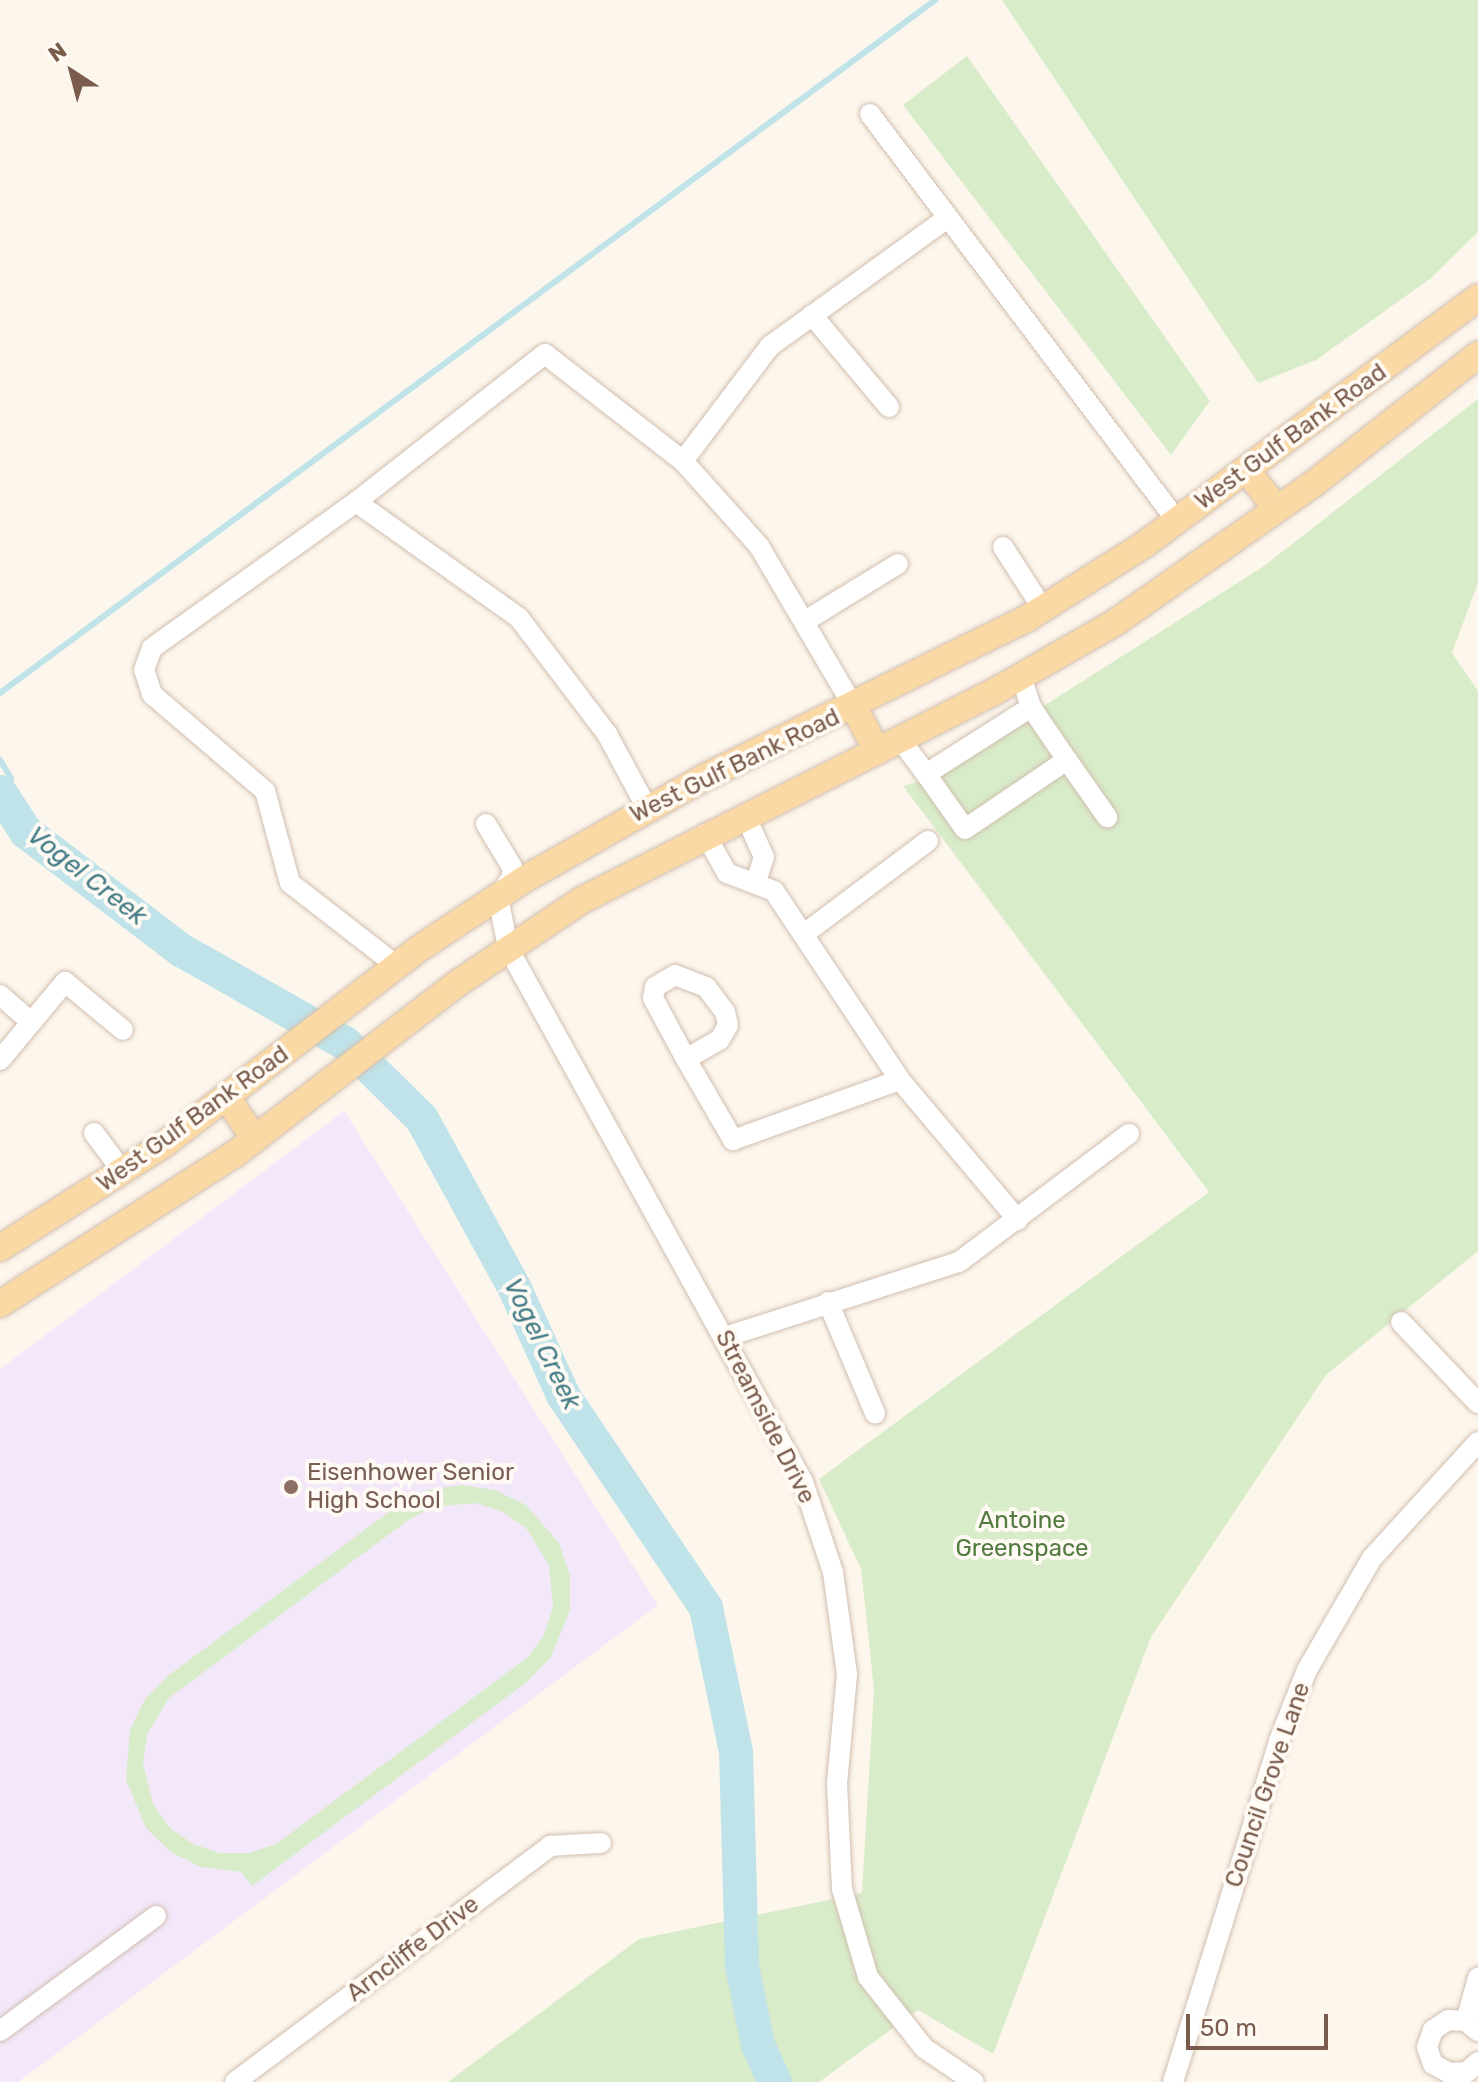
<!DOCTYPE html>
<html>
<head>
<meta charset="utf-8">
<style>
	body { margin:0 }
	#map { position:relative; width:1478px; height:2082px; overflow:hidden; background:#fdf6ec; font-family:Rubik,sans-serif }
	div>[style] { position:absolute }
	.education>* { inset:0; background:#f3e8fa }
	.green>* { inset:0; background:#d8ecc9 }
	.stream>* { height:6px; margin:-3px; padding:0 3px; transform-origin:3px; border-radius:3px; background:#bfe3e8 }
	.river>* { height:34px; margin:-17px; padding:0 17px; transform-origin:17px; border-radius:17px; background:#bfe3e8 }
	.roads { filter:drop-shadow(0 0 2px #d1beb0) drop-shadow(0 0 2px #d1beb0) }
	.minor>* { height:20px; margin:-10px; padding:0 10px; transform-origin:10px; border-radius:10px; background:#fff }
	.major>* { height:26px; margin:-13px; padding:0 13px; transform-origin:13px; border-radius:13px; background:#fbd9a5 }
	.dots>* { width:22px; height:22px; translate:-50% -50%; box-sizing:border-box; border:4px solid #fffaf3; border-radius:50% }
	span { translate:-50% -50%; white-space:nowrap; text-align:center; line-height:1.15; -webkit-text-stroke:8px #fffaf3; paint-order:stroke }
	.street-label { font-size:24px; color:#7a5c4d }
	.education-label { font-size:24px; color:#785e54 }
	.left { translate:0 -50%; text-align:left }
	.park-label { font-size:24px; color:#537a41 }
	.water-label { font-size:26px; color:#437c86; font-style:italic }
	.north { position:absolute; left:32px; top:32px; width:80px; height:80px; -webkit-text-stroke:6px #fffaf3; paint-order:stroke; rotate:324deg; font-size:22px; font-weight:700; line-height:32px; text-align:center; color:#7a5c4d }
	.north::after { content:''; display:block; margin:auto; width:28px; height:36px; background:#7a5c4d; clip-path:polygon(50% 0,100% 100%,50% 72%,0 100%) }
	.scale { position:absolute; left:1186px; top:2014px; width:142px; height:36px; box-sizing:border-box; border:4px solid #7a5c4d; border-top:0; padding-left:10px; font-size:24px; line-height:28px; white-space:nowrap; color:#7a5c4d; -webkit-text-stroke:6px #fffaf3; paint-order:stroke }
</style>
</head>
<body>
<div id="map">
	<div class="education">
		<div style="clip-path:polygon(344px 1111px,658px 1605px,18px 2082px,0 2082px,0 1369px)"></div>
	</div>
	<div class="green">
		<div style="clip-path:polygon(1002px 0,1478px 0,1478px 232px,1431px 278px,1316px 360px,1258px 383px)"></div>
		<div style="clip-path:polygon(967px 56px,1210px 401px,1171px 455px,903px 105px)"></div>
		<div style="clip-path:polygon(1478px 399px,1478px 583px,1452px 653px,1478px 691px,1478px 1251px,1326px 1375px,1151px 1637px,993px 2054px,918px 2010px,819px 2082px,448px 2082px,639px 1939px,862px 1893px,874px 1689px,861px 1569px,819px 1479px,1209px 1192px,903px 786px,930px 778px,1264px 566px)"></div>
		<div style="clip-path:polygon(evenodd,461px 1485px,495px 1490px,526px 1505px,559px 1543px,570px 1576px,570px 1610px,551px 1657px,527px 1682px,252px 1886px,241px 1872px,201px 1867px,171px 1852px,146px 1828px,126px 1780px,130px 1730px,145px 1699px,169px 1675px,397px 1506px,427px 1490px,461px 1485px,475px 1503px,503px 1512px,526px 1528px,549px 1565px,553px 1607px,544px 1635px,527px 1658px,276px 1844px,249px 1853px,220px 1853px,193px 1844px,170px 1828px,153px 1804px,143px 1763px,147px 1735px,169px 1698px,407px 1521px,433px 1507px,475px 1503px)"></div>
	</div>
	<div class="stream">
		<div style="left:0;top:693px;width:1164px;rotate:-36.54deg"></div>
		<div style="left:0;top:760px;width:21px;rotate:59deg"></div>
		<div style="left:11px;top:778px;width:28px;rotate:94deg"></div>
	</div>
	<div class="river">
		<div style="left:0;top:792px;width:48px;rotate:57deg"></div>
		<div style="left:26px;top:832px;width:195px;rotate:37.3deg"></div>
		<div style="left:181px;top:950px;width:189px;rotate:29.6deg"></div>
		<div style="left:345px;top:1043px;width:108px;rotate:44.6deg"></div>
		<div style="left:422px;top:1119px;width:194px;rotate:61.3deg"></div>
		<div style="left:515px;top:1289px;width:116px;rotate:65.6deg"></div>
		<div style="left:563px;top:1395px;width:257px;rotate:56.1deg"></div>
		<div style="left:706px;top:1608px;width:146px;rotate:78.2deg"></div>
		<div style="left:736px;top:1751px;width:215px;rotate:88.4deg"></div>
		<div style="left:742px;top:1966px;width:81px;rotate:78.6deg"></div>
		<div style="left:758px;top:2045px;width:41px;rotate:65.3deg"></div>
	</div>
	<div class="roads">
		<div class="minor">
			<div style="left:870px;top:114px;width:510px;rotate:52.97deg"></div>
			<div style="left:812px;top:315px;width:120px;rotate:50.1deg"></div>
			<div style="left:683px;top:461px;width:144px;rotate:-52.9deg"></div>
			<div style="left:770px;top:346px;width:217px;rotate:-35.8deg"></div>
			<div style="left:356px;top:502px;width:200px;rotate:35.4deg"></div>
			<div style="left:519px;top:618px;width:146px;rotate:52.8deg"></div>
			<div style="left:607px;top:734px;width:84px;rotate:61.6deg"></div>
			<div style="left:1003px;top:547px;width:74px;rotate:57.2deg"></div>
			<div style="left:805px;top:621px;width:109px;rotate:-31.5deg"></div>
			<div style="left:900px;top:739px;width:44px;rotate:53.4deg"></div>
			<div style="left:926px;top:774px;width:125px;rotate:-32.5deg"></div>
			<div style="left:1031px;top:707px;width:33px;rotate:-108deg"></div>
			<div style="left:1067px;top:760px;width:70px;rotate:54.9deg"></div>
			<div style="left:926px;top:774px;width:67px;rotate:54.7deg"></div>
			<div style="left:965px;top:829px;width:123px;rotate:-34.1deg"></div>
			<div style="left:1067px;top:760px;width:64px;rotate:-124.2deg"></div>
			<div style="left:745px;top:815px;width:46px;rotate:65.7deg"></div>
			<div style="left:764px;top:857px;width:26px;rotate:108deg"></div>
			<div style="left:486px;top:824px;width:50px;rotate:58.8deg"></div>
			<div style="left:512px;top:867px;width:10px;rotate:90deg"></div>
			<div style="left:512px;top:877px;width:24px;rotate:125deg"></div>
			<div style="left:498px;top:897px;width:52px;rotate:78.9deg"></div>
			<div style="left:508px;top:948px;width:610px;rotate:61.08deg"></div>
			<div style="left:803px;top:1482px;width:95px;rotate:71.6deg"></div>
			<div style="left:833px;top:1572px;width:103px;rotate:82.2deg"></div>
			<div style="left:847px;top:1674px;width:109px;rotate:95.2deg"></div>
			<div style="left:837px;top:1783px;width:106px;rotate:87.3deg"></div>
			<div style="left:842px;top:1889px;width:92px;rotate:73.5deg"></div>
			<div style="left:868px;top:1977px;width:90px;rotate:51.7deg"></div>
			<div style="left:924px;top:2048px;width:60px;rotate:34.2deg"></div>
			<div style="left:705px;top:834px;width:45px;rotate:60.6deg"></div>
			<div style="left:727px;top:873px;width:50px;rotate:21deg"></div>
			<div style="left:774px;top:891px;width:227px;rotate:56.3deg"></div>
			<div style="left:900px;top:1080px;width:183px;rotate:49.9deg"></div>
			<div style="left:804px;top:934px;width:155px;rotate:-36.9deg"></div>
			<div style="left:397px;top:966px;width:135px;rotate:-142.2deg"></div>
			<div style="left:290px;top:883px;width:95px;rotate:-105.2deg"></div>
			<div style="left:265px;top:791px;width:149px;rotate:-139.4deg"></div>
			<div style="left:152px;top:694px;width:25px;rotate:-108deg"></div>
			<div style="left:144px;top:670px;width:23px;rotate:-70deg"></div>
			<div style="left:152px;top:648px;width:251px;rotate:-35.6deg"></div>
			<div style="left:356px;top:502px;width:240px;rotate:-38.1deg"></div>
			<div style="left:545px;top:354px;width:175px;rotate:37.8deg"></div>
			<div style="left:683px;top:461px;width:114px;rotate:48.2deg"></div>
			<div style="left:759px;top:546px;width:187px;rotate:59.5deg"></div>
			<div style="left:0;top:995px;width:40px;rotate:41deg"></div>
			<div style="left:686px;top:1059px;width:39px;rotate:-30deg"></div>
			<div style="left:720px;top:1039px;width:16px;rotate:-60deg"></div>
			<div style="left:728px;top:1025px;width:13px;rotate:-103deg"></div>
			<div style="left:725px;top:1012px;width:31px;rotate:-127deg"></div>
			<div style="left:706px;top:987px;width:33px;rotate:-159deg"></div>
			<div style="left:675px;top:975px;width:23px;rotate:149deg"></div>
			<div style="left:655px;top:987px;width:11px;rotate:100deg"></div>
			<div style="left:653px;top:998px;width:69px;rotate:61.6deg"></div>
			<div style="left:686px;top:1059px;width:94px;rotate:59.9deg"></div>
			<div style="left:733px;top:1140px;width:177px;rotate:-19.8deg"></div>
			<div style="left:0;top:1060px;width:102px;rotate:-50.2deg"></div>
			<div style="left:65px;top:982px;width:75px;rotate:39.6deg"></div>
			<div style="left:94px;top:1133px;width:49px;rotate:53.4deg"></div>
			<div style="left:828px;top:1302px;width:121px;rotate:67.1deg"></div>
			<div style="left:1401px;top:1322px;width:112px;rotate:46.5deg"></div>
			<div style="left:725px;top:1337px;width:246px;rotate:-17.8deg"></div>
			<div style="left:959px;top:1262px;width:213px;rotate:-37deg"></div>
			<div style="left:1466px;top:2021px;width:45px;rotate:-74.4deg"></div>
			<div style="left:0;top:2031px;width:194px;rotate:-36.4deg"></div>
			<div style="left:1478px;top:2031px;width:16px;rotate:-140deg"></div>
			<div style="left:1466px;top:2021px;width:18px;rotate:-177deg"></div>
			<div style="left:1448px;top:2020px;width:18px;rotate:146deg"></div>
			<div style="left:1433px;top:2030px;width:18px;rotate:109deg"></div>
			<div style="left:1427px;top:2047px;width:18px;rotate:71deg"></div>
			<div style="left:1433px;top:2064px;width:18px;rotate:29deg"></div>
			<div style="left:1449px;top:2073px;width:18px;rotate:-3deg"></div>
			<div style="left:1467px;top:2072px;width:15px;rotate:-42deg"></div>
			<div style="left:235px;top:2082px;width:394px;rotate:-36.8deg"></div>
			<div style="left:550px;top:1846px;width:51px;rotate:-3.4deg"></div>
			<div style="left:1173px;top:2082px;width:357px;rotate:-72.7deg"></div>
			<div style="left:1279px;top:1741px;width:76px;rotate:-68.5deg"></div>
			<div style="left:1307px;top:1670px;width:129px;rotate:-59.9deg"></div>
			<div style="left:1372px;top:1558px;width:157px;rotate:-47.6deg"></div>
		</div>
		<div class="major">
			<div style="left:1247px;top:471px;width:48px;rotate:51.7deg"></div>
			<div style="left:854px;top:707px;width:50px;rotate:62.4deg"></div>
			<div style="left:226px;top:1097px;width:51px;rotate:55.4deg"></div>
			<div style="left:0;top:1248px;width:193px;rotate:-32.3deg"></div>
			<div style="left:163px;top:1145px;width:320px;rotate:-37.5deg"></div>
			<div style="left:417px;top:950px;width:127px;rotate:-33.4deg"></div>
			<div style="left:523px;top:880px;width:209px;rotate:-29.5deg"></div>
			<div style="left:705px;top:777px;width:358px;rotate:-26.2deg"></div>
			<div style="left:1026px;top:619px;width:141px;rotate:-32.2deg"></div>
			<div style="left:1145px;top:544px;width:414px;rotate:-36.5deg"></div>
			<div style="left:0;top:1304px;width:279px;rotate:-32.6deg"></div>
			<div style="left:235px;top:1154px;width:281px;rotate:-37.5deg"></div>
			<div style="left:458px;top:983px;width:149px;rotate:-33.8deg"></div>
			<div style="left:582px;top:900px;width:459px;rotate:-26.8deg"></div>
			<div style="left:992px;top:693px;width:143px;rotate:-29.8deg"></div>
			<div style="left:1116px;top:622px;width:239px;rotate:-35deg"></div>
			<div style="left:1312px;top:485px;width:211px;rotate:-38.1deg"></div>
		</div>
	</div>
	<div class="dots">
		<div style="left:291px;top:1487px;background:#8d6e63"></div>
	</div>
	<div class="street-label">
		<span style="left:1291px;top:437px;rotate:-36deg">West Gulf Bank Road</span>
		<span style="left:735px;top:766px;rotate:-26deg">West Gulf Bank Road</span>
		<span style="left:193px;top:1119px;rotate:-36deg">West Gulf Bank Road</span>
		<span style="left:765px;top:1417px;rotate:63deg">Streamside Drive</span>
		<span style="left:1268px;top:1785px;rotate:-71deg">Council Grove Lane</span>
		<span style="left:413px;top:1949px;rotate:-37deg">Arncliffe Drive</span>
	</div>
	<div class="education-label">
		<span class="left" style="left:307px;top:1487px">Eisenhower Senior<br>High School</span>
	</div>
	<div class="park-label">
		<span style="left:1022px;top:1535px">Antoine<br>Greenspace</span>
	</div>
	<div class="water-label">
		<span style="left:87px;top:876px;rotate:38deg">Vogel Creek</span>
		<span style="left:542px;top:1344px;rotate:64deg">Vogel Creek</span>
	</div>
	<div class="north">N</div>
	<div class="scale">50 m</div>
</div>
</body>
</html>
